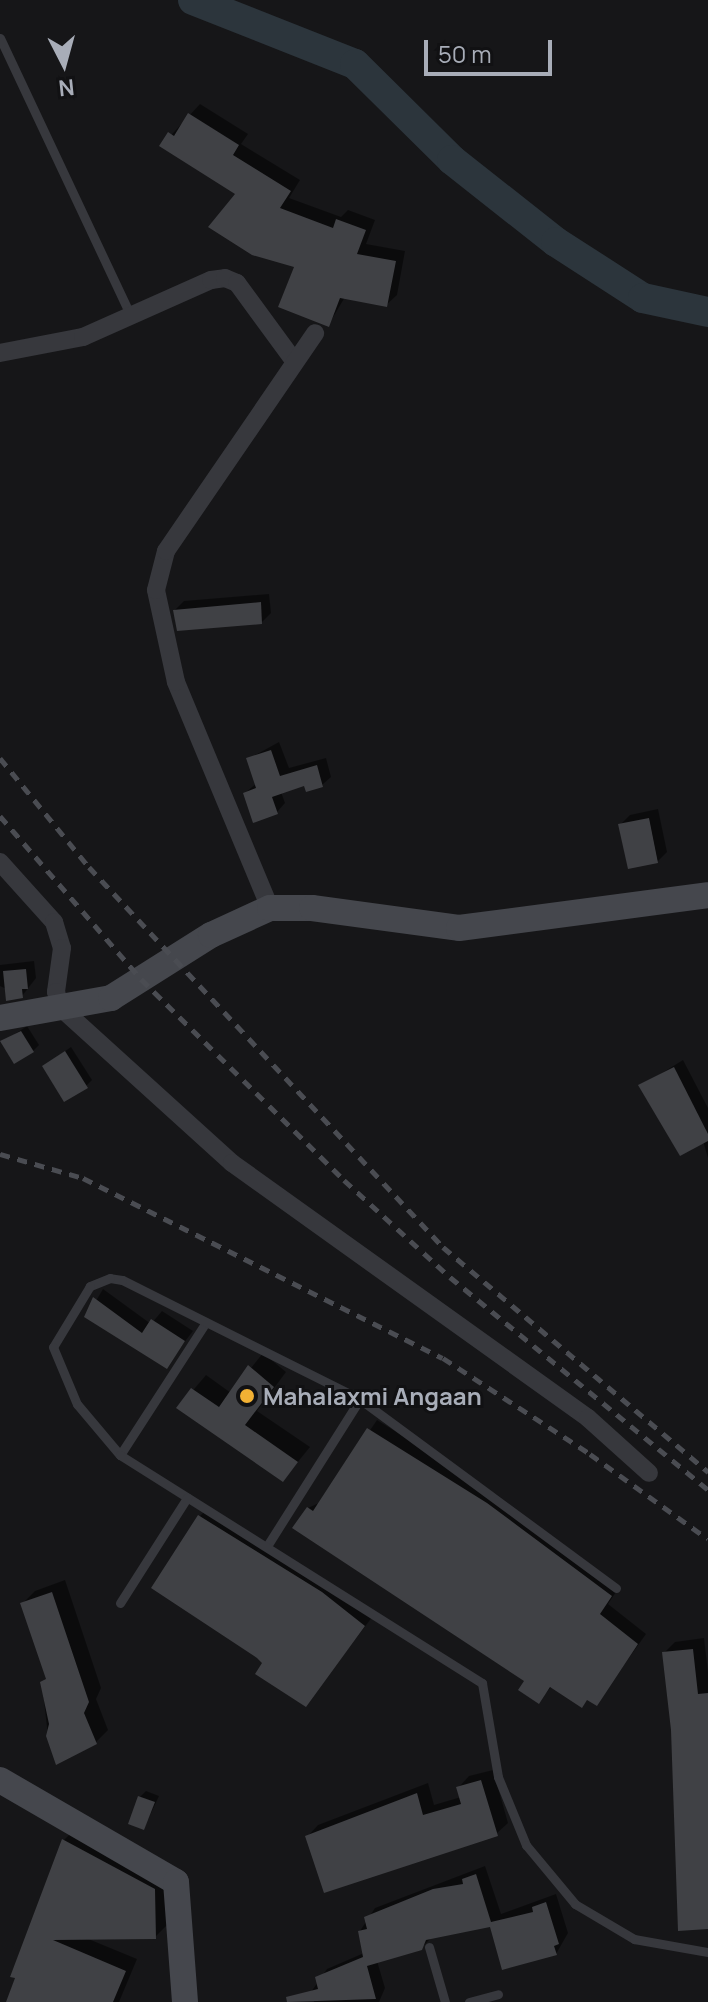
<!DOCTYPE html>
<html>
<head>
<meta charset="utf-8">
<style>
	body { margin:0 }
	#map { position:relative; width:708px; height:2002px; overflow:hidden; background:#161618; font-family:Manrope,sans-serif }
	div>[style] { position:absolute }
	.shadow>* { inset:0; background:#0007 }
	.river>* { height:30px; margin:-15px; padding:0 15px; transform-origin:15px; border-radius:15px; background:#2c353c }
	.building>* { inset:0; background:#404145 }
	.lane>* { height:9px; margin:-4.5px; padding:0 4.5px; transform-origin:4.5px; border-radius:4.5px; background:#37383d }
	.street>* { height:18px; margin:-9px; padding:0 9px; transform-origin:9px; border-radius:9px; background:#37383d }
	.secondary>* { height:26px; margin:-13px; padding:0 13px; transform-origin:13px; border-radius:13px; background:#45474d }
	.rail>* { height:5px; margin-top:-2.5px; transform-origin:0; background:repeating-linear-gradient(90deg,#4a4c52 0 10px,transparent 0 18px) }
	.dots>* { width:22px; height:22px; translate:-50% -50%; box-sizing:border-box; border:4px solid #111113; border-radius:50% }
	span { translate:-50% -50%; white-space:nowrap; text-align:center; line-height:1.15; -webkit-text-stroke:6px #111113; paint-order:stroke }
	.poi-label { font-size:24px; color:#a8adb8; font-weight:700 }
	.left { translate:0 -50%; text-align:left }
	.north { position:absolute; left:24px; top:24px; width:80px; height:80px; -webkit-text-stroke:6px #111113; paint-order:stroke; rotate:174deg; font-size:22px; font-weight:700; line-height:32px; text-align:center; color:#a8adb8 }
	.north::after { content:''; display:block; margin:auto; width:28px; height:36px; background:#a8adb8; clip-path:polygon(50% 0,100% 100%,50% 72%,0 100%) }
	.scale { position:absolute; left:424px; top:40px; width:128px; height:36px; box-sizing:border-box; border:4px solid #a8adb8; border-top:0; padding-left:10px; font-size:24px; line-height:28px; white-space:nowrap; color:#a8adb8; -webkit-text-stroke:6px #111113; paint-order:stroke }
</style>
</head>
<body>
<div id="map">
	<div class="shadow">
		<div style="clip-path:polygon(200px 104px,248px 134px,241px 144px,300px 180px,289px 198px,341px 217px,348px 210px,375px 220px,366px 244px,405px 251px,397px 295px,386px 305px,345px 297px,329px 324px,296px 265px,238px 193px,162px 145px)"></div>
		<div style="clip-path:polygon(269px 594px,271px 613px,262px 622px,175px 610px,184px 601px)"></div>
		<div style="clip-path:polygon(279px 742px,289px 768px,326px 758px,331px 777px,322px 785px,306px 783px,281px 792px,285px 803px,277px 812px,245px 793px,257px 783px,248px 759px)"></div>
		<div style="clip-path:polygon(658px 809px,667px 852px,658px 861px,620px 825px,630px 815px)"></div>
		<div style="clip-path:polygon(34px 961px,36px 978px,22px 996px,0 986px,0 965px)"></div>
		<div style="clip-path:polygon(27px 1026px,39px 1045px,33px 1051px,3px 1042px)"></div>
		<div style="clip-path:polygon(71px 1047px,92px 1080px,86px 1086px,44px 1066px)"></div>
		<div style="clip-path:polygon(683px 1060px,708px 1108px,708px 1158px,703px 1141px,641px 1086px)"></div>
		<div style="clip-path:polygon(103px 1289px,151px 1324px,162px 1311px,193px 1331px,166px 1366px,87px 1316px)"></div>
		<div style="clip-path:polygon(263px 1353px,286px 1372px,257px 1411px,310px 1447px,283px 1480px,179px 1407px,206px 1375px,231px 1393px)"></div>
		<div style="clip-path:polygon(377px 1420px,496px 1494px,620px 1586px,608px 1604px,646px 1634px,597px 1703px,552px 1686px,539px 1701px,527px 1681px,308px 1508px,321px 1502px)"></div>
		<div style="clip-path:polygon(209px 1507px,373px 1616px,306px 1704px,200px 1516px)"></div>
		<div style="clip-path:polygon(65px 1580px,101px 1688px,96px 1699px,108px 1730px,96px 1742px,48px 1736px,42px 1683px,48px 1678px,23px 1603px,35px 1591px)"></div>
		<div style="clip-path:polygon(704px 1638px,708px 1672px,708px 1927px,664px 1653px,675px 1642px)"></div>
		<div style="clip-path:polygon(493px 1770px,508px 1823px,496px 1834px,307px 1837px,318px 1825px,428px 1783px,434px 1805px,461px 1797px,458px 1788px,469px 1776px)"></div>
		<div style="clip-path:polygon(146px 1791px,159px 1796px,144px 1828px,140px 1797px)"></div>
		<div style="clip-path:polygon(75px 1829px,166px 1877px,167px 1925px,155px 1937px,86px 1938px,137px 1959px,119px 2002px,8px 2002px,64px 1840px)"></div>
		<div style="clip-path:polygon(485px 1866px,501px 1914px,556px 1894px,568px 1933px,556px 1954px,491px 1924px,431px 1938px,421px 1948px,377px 1961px,385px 1988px,379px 2002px,314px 2002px,311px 1992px,327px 1969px,364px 1953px,360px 1931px,375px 1908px)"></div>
	</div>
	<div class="river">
		<div style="left:193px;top:0;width:174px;rotate:21.6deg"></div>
		<div style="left:355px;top:64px;width:136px;rotate:44.7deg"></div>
		<div style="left:452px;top:160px;width:132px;rotate:38.3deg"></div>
		<div style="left:556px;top:242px;width:103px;rotate:32.8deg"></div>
		<div style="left:643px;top:298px;width:66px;rotate:12.2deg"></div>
	</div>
	<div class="building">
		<div style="clip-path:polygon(188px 113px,239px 145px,233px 155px,291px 191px,280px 208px,333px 228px,336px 219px,366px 230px,357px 254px,396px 261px,387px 307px,340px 298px,329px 327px,278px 307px,294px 267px,252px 255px,208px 227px,235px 194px,159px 146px,168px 132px,174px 136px)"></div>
		<div style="clip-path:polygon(261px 602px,262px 624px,177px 631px,173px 610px)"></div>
		<div style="clip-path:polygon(271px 750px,280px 776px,317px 765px,323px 787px,306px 792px,304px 786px,272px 797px,278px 814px,253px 823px,243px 793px,256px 788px,246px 758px)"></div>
		<div style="clip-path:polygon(649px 818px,658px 863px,628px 869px,618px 824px)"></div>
		<div style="clip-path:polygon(26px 969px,28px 989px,22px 989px,23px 998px,6px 1001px,3px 971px)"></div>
		<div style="clip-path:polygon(21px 1031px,34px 1052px,14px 1064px,0 1041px)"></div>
		<div style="clip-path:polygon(65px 1051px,88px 1088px,64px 1102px,42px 1066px)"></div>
		<div style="clip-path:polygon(674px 1067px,708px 1134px,708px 1141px,680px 1156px,638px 1085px)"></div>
		<div style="clip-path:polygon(93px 1297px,142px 1333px,151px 1319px,185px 1341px,167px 1369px,84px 1317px)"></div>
		<div style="clip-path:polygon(248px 1365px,274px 1387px,245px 1425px,298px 1462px,283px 1482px,176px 1408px,191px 1388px,219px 1407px)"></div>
		<div style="clip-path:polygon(367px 1428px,487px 1503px,612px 1596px,600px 1614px,638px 1644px,597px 1706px,587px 1700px,582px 1708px,550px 1687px,539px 1704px,518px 1690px,524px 1681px,292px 1528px,307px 1507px,313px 1511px)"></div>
		<div style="clip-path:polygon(198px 1515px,322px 1592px,365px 1626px,306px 1707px,255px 1674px,262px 1663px,257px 1658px,151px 1588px)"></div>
		<div style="clip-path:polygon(52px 1592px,89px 1702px,84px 1713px,97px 1744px,56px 1765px,46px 1736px,49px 1724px,40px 1682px,46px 1679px,20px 1603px)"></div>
		<div style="clip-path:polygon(693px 1649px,698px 1694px,708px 1693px,708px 1929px,678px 1931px,671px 1730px,662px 1652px)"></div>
		<div style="clip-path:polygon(481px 1780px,498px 1836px,324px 1893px,305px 1836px,417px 1793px,423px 1815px,461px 1804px,456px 1787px)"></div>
		<div style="clip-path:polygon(138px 1796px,155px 1802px,144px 1830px,128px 1824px)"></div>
		<div style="clip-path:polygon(62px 1839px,155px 1889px,156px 1939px,53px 1940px,126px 1971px,113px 2002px,6px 2002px,15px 1978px,10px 1977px)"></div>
		<div style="clip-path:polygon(476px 1874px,491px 1922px,533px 1912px,532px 1907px,546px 1902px,559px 1944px,554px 1946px,557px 1955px,502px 1970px,490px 1927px,426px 1940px,422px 1950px,367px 1966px,376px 1999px,287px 2002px,286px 1997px,318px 1989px,315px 1977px,363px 1957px,358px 1931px,367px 1929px,364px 1917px,433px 1889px,463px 1884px,462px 1879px)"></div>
	</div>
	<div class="lane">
		<div style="left:0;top:38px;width:307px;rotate:64.8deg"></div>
		<div style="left:120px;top:1455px;width:158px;rotate:-57.1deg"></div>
		<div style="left:267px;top:1546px;width:174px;rotate:-57.7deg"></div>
		<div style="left:616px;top:1588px;width:318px;rotate:-143.6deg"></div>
		<div style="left:360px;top:1399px;width:266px;rotate:-153.4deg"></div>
		<div style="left:122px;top:1280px;width:12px;rotate:-171deg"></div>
		<div style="left:110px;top:1278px;width:22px;rotate:158deg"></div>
		<div style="left:90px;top:1286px;width:71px;rotate:121.2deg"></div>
		<div style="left:53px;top:1347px;width:62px;rotate:67.2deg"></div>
		<div style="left:77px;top:1404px;width:67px;rotate:49.9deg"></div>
		<div style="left:120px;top:1455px;width:428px;rotate:32.2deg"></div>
		<div style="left:482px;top:1683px;width:95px;rotate:80.3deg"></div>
		<div style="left:498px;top:1777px;width:74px;rotate:67.6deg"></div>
		<div style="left:526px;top:1845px;width:77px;rotate:50.3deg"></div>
		<div style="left:575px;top:1904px;width:69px;rotate:30.7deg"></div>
		<div style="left:634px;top:1939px;width:75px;rotate:10deg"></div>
		<div style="left:120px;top:1603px;width:125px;rotate:-57.5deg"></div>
		<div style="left:429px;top:1947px;width:57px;rotate:73.8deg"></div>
		<div style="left:469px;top:2002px;width:30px;rotate:-15deg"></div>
	</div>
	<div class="street">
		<div style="left:0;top:353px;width:85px;rotate:-10.9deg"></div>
		<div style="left:83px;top:337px;width:140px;rotate:-24deg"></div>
		<div style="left:211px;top:280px;width:14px;rotate:-8deg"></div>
		<div style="left:225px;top:278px;width:13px;rotate:23deg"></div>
		<div style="left:237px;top:283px;width:97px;rotate:53.8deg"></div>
		<div style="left:0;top:862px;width:81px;rotate:48deg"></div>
		<div style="left:54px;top:922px;width:27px;rotate:73deg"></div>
		<div style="left:62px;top:948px;width:44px;rotate:97.8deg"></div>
		<div style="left:56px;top:992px;width:17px;rotate:73deg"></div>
		<div style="left:61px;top:1008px;width:231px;rotate:42.2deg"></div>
		<div style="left:232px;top:1163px;width:438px;rotate:35.6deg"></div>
		<div style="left:588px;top:1418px;width:82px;rotate:42deg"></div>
		<div style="left:270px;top:908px;width:245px;rotate:-112.6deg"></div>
		<div style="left:176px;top:682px;width:94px;rotate:-102.3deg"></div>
		<div style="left:156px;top:590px;width:40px;rotate:-75.6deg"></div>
		<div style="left:166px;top:551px;width:264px;rotate:-55.6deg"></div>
	</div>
	<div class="secondary">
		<div style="left:0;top:1018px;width:113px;rotate:-10.2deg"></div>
		<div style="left:111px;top:998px;width:118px;rotate:-32.2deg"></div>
		<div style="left:211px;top:935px;width:65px;rotate:-24.6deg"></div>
		<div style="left:270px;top:908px;width:42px"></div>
		<div style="left:312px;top:908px;width:148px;rotate:7.7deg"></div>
		<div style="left:459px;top:928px;width:251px;rotate:-7.5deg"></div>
		<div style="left:0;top:1780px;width:203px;rotate:30.1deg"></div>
		<div style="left:176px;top:1882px;width:120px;rotate:85.7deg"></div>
	</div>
	<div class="rail">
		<div style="left:0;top:758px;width:141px;rotate:50.8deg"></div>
		<div style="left:89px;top:867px;width:519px;rotate:47.03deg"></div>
		<div style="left:443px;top:1247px;width:348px;rotate:40.3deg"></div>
		<div style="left:0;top:816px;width:216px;rotate:49.1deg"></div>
		<div style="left:141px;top:979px;width:286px;rotate:44.7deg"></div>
		<div style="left:344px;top:1180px;width:144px;rotate:42.5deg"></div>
		<div style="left:450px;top:1277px;width:335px;rotate:39.5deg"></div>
		<div style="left:0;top:1154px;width:86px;rotate:16.1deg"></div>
		<div style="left:83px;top:1178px;width:402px;rotate:26.6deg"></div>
		<div style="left:443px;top:1358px;width:176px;rotate:33.1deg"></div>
		<div style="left:590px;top:1454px;width:145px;rotate:35.8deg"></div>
	</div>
	<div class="dots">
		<div style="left:247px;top:1396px;background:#f2b134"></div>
	</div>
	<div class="poi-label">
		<span class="left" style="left:263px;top:1396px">Mahalaxmi Angaan</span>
	</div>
	<div class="north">N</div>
	<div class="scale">50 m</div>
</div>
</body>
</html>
